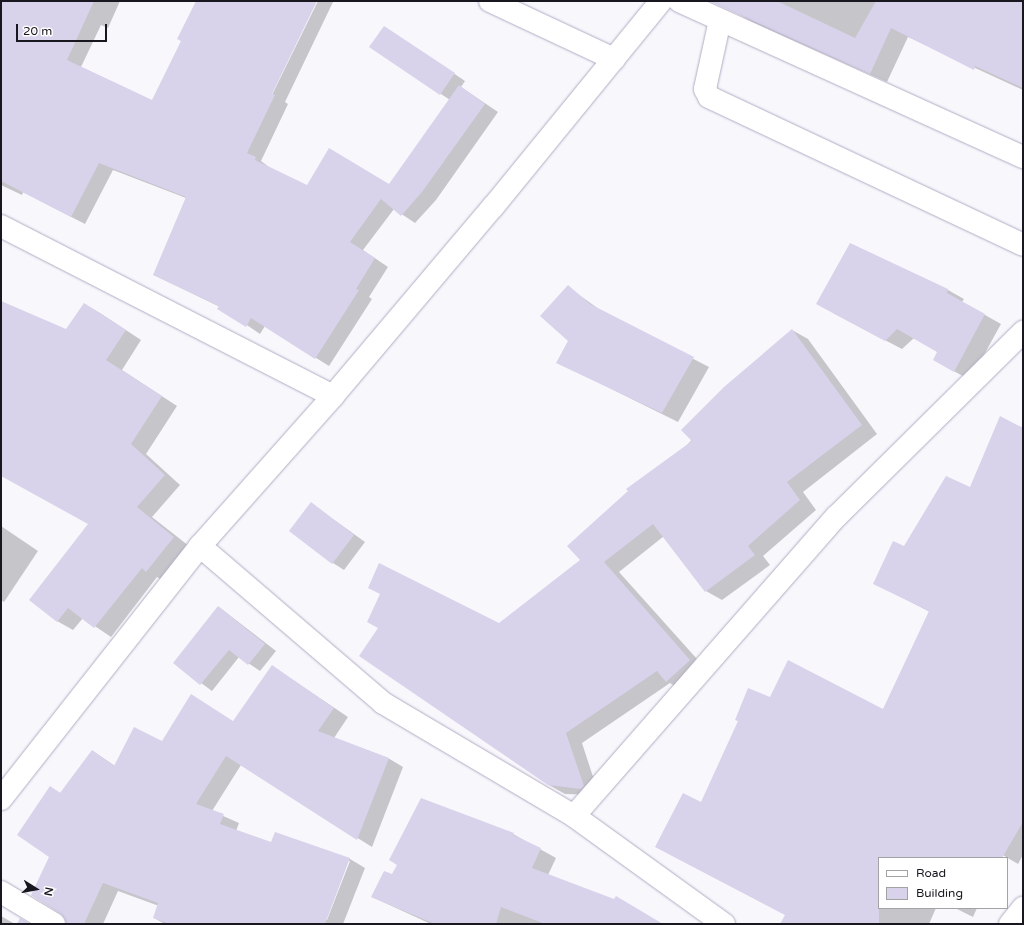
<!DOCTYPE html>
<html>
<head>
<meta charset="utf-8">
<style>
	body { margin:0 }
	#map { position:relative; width:1024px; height:925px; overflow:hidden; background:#f8f7fc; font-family:"Varela Round",sans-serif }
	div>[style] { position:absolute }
	.shadow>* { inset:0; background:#0003 }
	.building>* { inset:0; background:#d8d2eb }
	.roads { filter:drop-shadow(0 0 1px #b2acc4) drop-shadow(0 0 1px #b2acc4) }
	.street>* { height:22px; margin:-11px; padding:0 11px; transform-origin:11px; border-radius:11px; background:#fff }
	.secondary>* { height:22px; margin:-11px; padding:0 11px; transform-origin:11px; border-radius:11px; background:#fff }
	span { translate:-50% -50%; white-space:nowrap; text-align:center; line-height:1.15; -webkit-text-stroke:4px #fff; paint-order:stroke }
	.frame { position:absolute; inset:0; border:2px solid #18161e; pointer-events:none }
	.legend { position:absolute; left:878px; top:857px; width:130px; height:52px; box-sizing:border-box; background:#fff; border:1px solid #a3a2a5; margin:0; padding:5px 7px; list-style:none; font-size:12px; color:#18161e }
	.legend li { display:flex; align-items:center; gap:8px; height:20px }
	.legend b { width:20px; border:1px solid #a3a2a5 }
	.north { position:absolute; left:16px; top:869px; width:40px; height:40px; -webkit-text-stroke:3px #fff; paint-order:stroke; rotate:101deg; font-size:11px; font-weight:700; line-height:16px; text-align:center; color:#18161e }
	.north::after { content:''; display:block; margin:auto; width:14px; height:18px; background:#18161e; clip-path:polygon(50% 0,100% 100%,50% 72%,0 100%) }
	.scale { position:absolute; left:16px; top:24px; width:91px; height:18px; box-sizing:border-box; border:2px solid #18161e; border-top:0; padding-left:5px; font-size:12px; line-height:14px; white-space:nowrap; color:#18161e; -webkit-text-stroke:3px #fff; paint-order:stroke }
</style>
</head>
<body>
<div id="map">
	<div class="shadow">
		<div style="clip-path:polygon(45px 1px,120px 1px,108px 28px,101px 25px,81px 67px,153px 101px,182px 41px,197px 1px,316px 1px,269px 98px,270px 99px,318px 1px,333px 2px,285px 102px,288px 104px,261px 161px,269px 167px,307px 186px,390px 185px,450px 100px,371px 47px,385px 27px,465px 81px,461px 87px,498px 112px,436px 200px,415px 223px,394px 209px,363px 250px,388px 267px,369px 297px,372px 299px,329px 366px,265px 326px,260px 334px,220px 307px,154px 275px,186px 198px,113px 170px,85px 224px,23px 192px,22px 195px,1px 185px,1px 21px)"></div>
		<div style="clip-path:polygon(739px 1px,1023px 1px,1023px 90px,908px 37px,887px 82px,750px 21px,734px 11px)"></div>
		<div style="clip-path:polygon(851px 244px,948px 290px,964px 299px,962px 302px,1001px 324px,970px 380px,950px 369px,938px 352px,914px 338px,902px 349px,833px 313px)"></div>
		<div style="clip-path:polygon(568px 287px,603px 312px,709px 367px,678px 422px,557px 362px,569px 341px)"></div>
		<div style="clip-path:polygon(1px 302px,67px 331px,84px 304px,100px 313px,141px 340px,122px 370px,177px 406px,146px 454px,180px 485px,152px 517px,189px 546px,162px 580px,157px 577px,111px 637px,83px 618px,73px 630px,57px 621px,89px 524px,1px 474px)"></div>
		<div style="clip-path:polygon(792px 330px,808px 339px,877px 434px,803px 492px,816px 510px,763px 556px,770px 565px,722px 600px,706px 591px,664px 536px,619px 572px,706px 669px,683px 691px,670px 683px,582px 743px,599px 795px,565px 794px,549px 785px,499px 624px,582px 560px)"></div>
		<div style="clip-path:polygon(1023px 425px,1023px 855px,1018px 864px,1001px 854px,1000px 858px,879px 858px,879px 908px,936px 908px,929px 924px,792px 924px,786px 915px,671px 855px,770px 699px,883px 710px,930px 612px,874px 583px,904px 548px,970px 489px)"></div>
		<div style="clip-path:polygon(312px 504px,365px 542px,344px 570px,333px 563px)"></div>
		<div style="clip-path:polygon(1px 526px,38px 551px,4px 602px,1px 600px)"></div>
		<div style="clip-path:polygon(219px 607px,276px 651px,260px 671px,239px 657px,212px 691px,174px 663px)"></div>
		<div style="clip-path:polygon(evenodd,272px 666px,348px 717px,334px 738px,388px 758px,403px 767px,372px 847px,241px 765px,212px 811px,239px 823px,236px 831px,272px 844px,276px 833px,350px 859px,365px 868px,343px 924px,165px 924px,154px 918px,159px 906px,118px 891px,103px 924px,67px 924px,66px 917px,32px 895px,50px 857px,50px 787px,62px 794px,93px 751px,115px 766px,162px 742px,234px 722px,272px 666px,348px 861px,350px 861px,327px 920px,325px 920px,348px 861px)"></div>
		<div style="clip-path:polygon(513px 834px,556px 858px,548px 875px,662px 924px,431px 924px,372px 897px,393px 875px)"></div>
		<div style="clip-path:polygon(955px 908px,977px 908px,973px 917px)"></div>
		<div style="clip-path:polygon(1px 916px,15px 924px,1px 924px)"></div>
	</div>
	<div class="building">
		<div style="clip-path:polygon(1px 1px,94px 1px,67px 60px,152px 100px,181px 41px,177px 39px,196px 1px,317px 1px,272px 94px,275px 95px,247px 153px,256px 157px,255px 160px,307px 185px,329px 148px,389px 184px,459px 85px,485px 104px,422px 192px,401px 216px,381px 199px,350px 242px,375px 258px,356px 289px,359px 290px,315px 359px,251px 318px,246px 327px,217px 309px,219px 306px,153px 275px,186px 197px,99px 163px,71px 217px,1px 181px)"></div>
		<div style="clip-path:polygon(709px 1px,777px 1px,855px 38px,876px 1px,1023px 1px,1023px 88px,975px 66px,974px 70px,891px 28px,870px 74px)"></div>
		<div style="clip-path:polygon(384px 26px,455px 73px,440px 95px,369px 47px)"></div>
		<div style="clip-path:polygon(850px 243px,948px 289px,947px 293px,985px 314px,954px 372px,933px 360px,937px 352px,897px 329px,885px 341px,816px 304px)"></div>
		<div style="clip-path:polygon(568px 285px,590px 304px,694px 357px,662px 413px,556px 363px,568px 341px,540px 316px)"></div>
		<div style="clip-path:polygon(1px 301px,66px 329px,84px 303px,126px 330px,106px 360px,162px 396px,131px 444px,165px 475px,137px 507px,174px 537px,146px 572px,142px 568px,94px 628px,68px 608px,57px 622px,29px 600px,88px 524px,1px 476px)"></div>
		<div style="clip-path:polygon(792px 329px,862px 425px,787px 482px,800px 500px,748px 546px,755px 555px,705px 592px,653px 524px,604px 562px,690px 660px,666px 682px,657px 671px,566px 733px,584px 786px,581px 789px,548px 785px,359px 656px,378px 628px,367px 622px,380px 594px,368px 588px,379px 563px,499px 623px,580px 560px,567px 546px,628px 491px,626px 489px,692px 441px,681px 430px,724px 387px)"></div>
		<div style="clip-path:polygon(1000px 416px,1023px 428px,1023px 822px,1002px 858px,879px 858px,879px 924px,780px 924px,785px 915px,655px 847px,683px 793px,701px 802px,738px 721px,735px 720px,748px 688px,770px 697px,788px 660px,883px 709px,929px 611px,873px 584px,893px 541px,904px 546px,946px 476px,970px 487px)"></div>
		<div style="clip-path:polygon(311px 502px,354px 535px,332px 564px,289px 531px)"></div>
		<div style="clip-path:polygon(218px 606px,265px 644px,248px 665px,229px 650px,200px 685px,173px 663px)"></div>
		<div style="clip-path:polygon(272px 665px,334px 708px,318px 731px,389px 758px,357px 840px,226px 756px,196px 804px,224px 814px,220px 824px,271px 842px,275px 832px,350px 858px,325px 924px,170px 924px,153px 918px,158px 903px,103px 883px,84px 924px,66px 924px,61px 914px,31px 895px,49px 857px,17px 835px,50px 786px,60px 793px,92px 750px,114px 766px,134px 727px,162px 741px,191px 694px,233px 721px)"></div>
		<div style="clip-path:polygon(421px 798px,514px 833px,513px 835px,541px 848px,532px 868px,614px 899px,616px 896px,663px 924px,545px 924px,501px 907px,496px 924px,435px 924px,371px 897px,384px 871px,392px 874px,397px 865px,389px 860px)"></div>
		<div style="clip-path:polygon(20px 918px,30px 924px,17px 924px)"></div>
	</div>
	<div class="roads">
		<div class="street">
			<div style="left:490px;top:1px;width:137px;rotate:25.1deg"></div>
			<div style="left:679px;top:1px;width:378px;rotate:24.4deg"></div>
			<div style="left:720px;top:20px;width:71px;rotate:102.3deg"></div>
			<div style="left:705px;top:89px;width:9px;rotate:63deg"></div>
			<div style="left:709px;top:97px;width:347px;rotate:25.2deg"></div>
			<div style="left:1px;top:226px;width:373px;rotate:27.1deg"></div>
			<div style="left:200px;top:546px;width:241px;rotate:40.6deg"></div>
			<div style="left:383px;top:703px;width:222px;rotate:30.6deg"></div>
			<div style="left:574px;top:816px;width:185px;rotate:35.8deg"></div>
			<div style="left:574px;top:816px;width:399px;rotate:-48.8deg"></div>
			<div style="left:837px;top:516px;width:262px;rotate:-44.7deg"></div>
			<div style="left:1px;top:892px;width:62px;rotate:31.1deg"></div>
			<div style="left:1010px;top:924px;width:21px;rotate:-51deg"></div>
		</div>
		<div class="secondary">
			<div style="left:1px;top:799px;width:322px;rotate:-51.8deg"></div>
			<div style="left:200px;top:546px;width:200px;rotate:-48.4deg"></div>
			<div style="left:333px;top:396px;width:248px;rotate:-49.8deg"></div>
			<div style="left:493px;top:207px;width:266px;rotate:-50.8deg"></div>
		</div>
	</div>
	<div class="frame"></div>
	<ul class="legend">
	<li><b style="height:5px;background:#fff"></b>Road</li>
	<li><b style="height:11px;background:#d8d2eb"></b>Building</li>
	</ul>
	<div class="north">N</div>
	<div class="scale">20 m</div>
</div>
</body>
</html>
